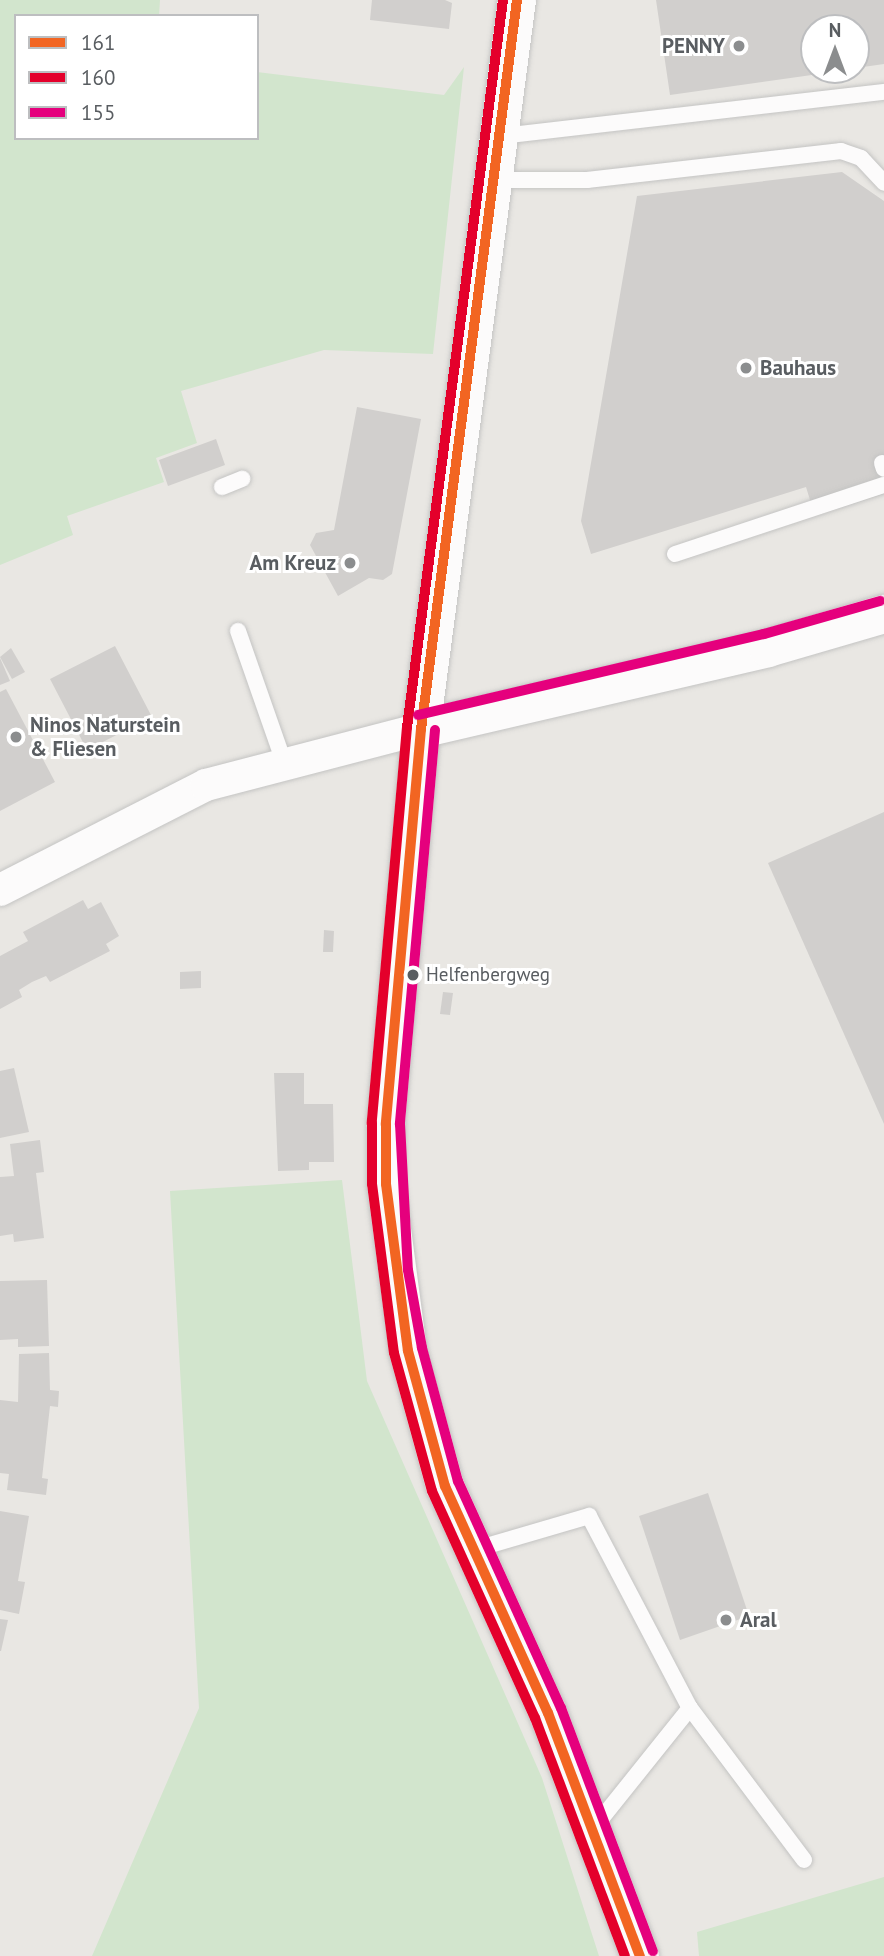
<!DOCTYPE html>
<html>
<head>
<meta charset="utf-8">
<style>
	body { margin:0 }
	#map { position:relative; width:884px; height:1956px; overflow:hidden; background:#e9e7e3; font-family:"PT Sans",sans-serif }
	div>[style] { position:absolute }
	.green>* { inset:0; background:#d2e5cd }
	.building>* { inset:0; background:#d1cfcd }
	.roads { filter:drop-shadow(0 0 2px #c4c4c3) drop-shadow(0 0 2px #c4c4c3) }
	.lane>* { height:16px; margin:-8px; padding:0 8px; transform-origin:8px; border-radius:8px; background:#fcfbfb }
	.street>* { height:32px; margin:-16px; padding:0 16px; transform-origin:16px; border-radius:16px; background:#fcfbfb }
	.secondary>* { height:38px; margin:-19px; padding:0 19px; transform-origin:19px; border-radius:19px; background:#fcfbfb }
	.bus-1>* { height:10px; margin:-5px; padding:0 5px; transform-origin:5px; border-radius:5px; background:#f26522 }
	.bus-2>* { height:10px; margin:-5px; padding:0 5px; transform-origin:5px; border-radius:5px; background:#e4002b }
	.bus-3>* { height:10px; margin:-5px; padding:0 5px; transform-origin:5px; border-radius:5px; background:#e5007d }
	.dots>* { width:19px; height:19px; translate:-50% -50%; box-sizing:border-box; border:4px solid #fff; border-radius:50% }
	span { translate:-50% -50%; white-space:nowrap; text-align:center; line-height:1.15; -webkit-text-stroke:6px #fff; paint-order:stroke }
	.bus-label { font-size:19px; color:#595d61 }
	.left { translate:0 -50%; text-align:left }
	.poi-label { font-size:21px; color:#595d61; font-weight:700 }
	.right { translate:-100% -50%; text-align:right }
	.legend { position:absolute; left:14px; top:14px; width:245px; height:126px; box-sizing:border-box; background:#fff; border:2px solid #bdbec0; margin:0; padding:9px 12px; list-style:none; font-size:21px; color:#595d61 }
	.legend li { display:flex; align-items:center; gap:14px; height:35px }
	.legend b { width:35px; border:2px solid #bdbec0 }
	.north { position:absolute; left:800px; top:14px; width:70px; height:70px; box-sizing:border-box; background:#fff; border:2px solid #bdbec0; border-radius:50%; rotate:0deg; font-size:19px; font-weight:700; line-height:28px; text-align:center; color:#595d61 }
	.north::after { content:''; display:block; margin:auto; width:24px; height:32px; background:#8b8d8e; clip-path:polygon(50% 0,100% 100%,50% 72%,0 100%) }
</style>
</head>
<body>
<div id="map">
	<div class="green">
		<div style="clip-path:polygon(0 0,160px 0,159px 16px,16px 16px,16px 138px,257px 138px,257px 72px,444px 95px,464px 67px,433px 354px,324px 350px,181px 391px,197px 443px,156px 458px,164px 482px,67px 516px,73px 535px,0 565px)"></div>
		<div style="clip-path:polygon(342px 1180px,367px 1381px,542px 1778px,599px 1956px,92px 1956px,199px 1708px,170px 1191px)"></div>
		<div style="clip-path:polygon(884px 1877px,884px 1956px,699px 1956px,697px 1932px)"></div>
	</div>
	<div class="building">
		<div style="clip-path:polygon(372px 0,445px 0,452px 3px,449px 29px,370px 20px)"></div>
		<div style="clip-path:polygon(656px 0,884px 0,884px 64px,856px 68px,856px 28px,814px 28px,814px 70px,833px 72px,670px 95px)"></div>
		<div style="clip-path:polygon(842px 172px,884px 201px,884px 494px,815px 516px,806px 487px,591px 554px,581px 521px,637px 196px)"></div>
		<div style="clip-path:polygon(357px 407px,421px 419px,392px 574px,383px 580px,369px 578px,338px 596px,310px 545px,316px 533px,334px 530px)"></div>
		<div style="clip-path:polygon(216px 439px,225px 465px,168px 486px,159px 460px)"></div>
		<div style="clip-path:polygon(115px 646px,152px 717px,87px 750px,50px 679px)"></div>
		<div style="clip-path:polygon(11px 648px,25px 672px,12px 679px,0 657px)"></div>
		<div style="clip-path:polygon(0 658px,10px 681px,0 685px)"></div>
		<div style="clip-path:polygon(6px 689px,55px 782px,0 811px,0 692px)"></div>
		<div style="clip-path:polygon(884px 812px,884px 1124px,768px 863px)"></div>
		<div style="clip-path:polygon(83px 900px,88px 909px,101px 902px,119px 936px,106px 944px,110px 951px,50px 982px,46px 976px,32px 982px,19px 990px,22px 997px,0 1009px,0 956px,28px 941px,23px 932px)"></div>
		<div style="clip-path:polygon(324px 930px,334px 931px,333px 952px,323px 952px)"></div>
		<div style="clip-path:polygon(201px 971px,201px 988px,180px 989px,180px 972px)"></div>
		<div style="clip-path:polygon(443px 992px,453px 993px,450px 1015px,440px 1014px)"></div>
		<div style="clip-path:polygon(14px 1068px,29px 1132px,0 1138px,0 1071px)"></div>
		<div style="clip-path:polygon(274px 1073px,304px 1073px,304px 1104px,333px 1104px,334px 1162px,309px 1162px,309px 1170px,278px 1171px)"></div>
		<div style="clip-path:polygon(40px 1140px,44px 1172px,36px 1173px,44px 1238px,14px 1242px,13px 1234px,0 1236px,0 1177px,14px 1176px,10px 1144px)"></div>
		<div style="clip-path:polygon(47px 1280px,49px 1346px,18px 1347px,18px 1339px,0 1340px,0 1281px)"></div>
		<div style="clip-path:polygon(49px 1353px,50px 1390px,59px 1391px,58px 1407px,50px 1406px,42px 1478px,48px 1479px,46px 1495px,7px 1490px,9px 1474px,0 1473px,0 1400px,18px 1402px,19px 1354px)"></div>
		<div style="clip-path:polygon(708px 1493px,749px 1616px,680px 1640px,639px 1516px)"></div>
		<div style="clip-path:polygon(0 1511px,29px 1516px,18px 1581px,25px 1582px,19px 1614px,0 1610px)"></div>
		<div style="clip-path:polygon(0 1619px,8px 1620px,1px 1651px,0 1651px)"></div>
	</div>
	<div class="roads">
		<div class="lane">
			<div style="left:502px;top:136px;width:385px;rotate:-6.6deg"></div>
			<div style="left:498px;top:180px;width:89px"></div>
			<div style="left:587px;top:180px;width:256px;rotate:-6.5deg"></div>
			<div style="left:841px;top:151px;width:21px;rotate:19deg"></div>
			<div style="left:861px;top:158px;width:34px;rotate:47deg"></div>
			<div style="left:882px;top:463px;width:6px;rotate:72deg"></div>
			<div style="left:222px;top:487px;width:22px;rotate:-22deg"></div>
			<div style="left:675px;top:554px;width:220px;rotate:-18.3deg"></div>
			<div style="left:238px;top:631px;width:139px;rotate:70.7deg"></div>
			<div style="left:473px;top:1550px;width:121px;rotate:-16.3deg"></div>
			<div style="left:589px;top:1516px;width:217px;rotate:62.3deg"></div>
			<div style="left:690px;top:1708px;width:190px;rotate:53.1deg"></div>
			<div style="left:593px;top:1829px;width:155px;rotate:-51.3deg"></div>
		</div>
		<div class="street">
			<div style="left:0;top:890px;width:231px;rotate:-27deg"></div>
			<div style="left:206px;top:785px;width:222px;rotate:-14.6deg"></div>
		</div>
		<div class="secondary">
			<div style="left:517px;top:0;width:735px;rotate:97.5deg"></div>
			<div style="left:421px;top:729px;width:397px;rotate:95.1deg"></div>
			<div style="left:386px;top:1124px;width:60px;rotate:90deg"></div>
			<div style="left:386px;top:1184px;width:168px;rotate:82.5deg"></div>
			<div style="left:408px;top:1351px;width:140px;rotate:74.7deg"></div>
			<div style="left:445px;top:1486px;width:249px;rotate:65.6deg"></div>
			<div style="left:548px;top:1713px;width:260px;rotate:69.3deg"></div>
			<div style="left:421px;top:729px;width:356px;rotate:-13.1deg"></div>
			<div style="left:768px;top:648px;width:121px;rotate:-16.3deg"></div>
		</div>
	</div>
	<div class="bus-1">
		<div style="left:517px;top:0;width:735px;rotate:97.5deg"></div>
		<div style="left:421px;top:729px;width:397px;rotate:95.1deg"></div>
		<div style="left:386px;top:1124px;width:60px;rotate:90deg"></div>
		<div style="left:386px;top:1184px;width:168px;rotate:82.5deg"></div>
		<div style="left:408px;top:1351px;width:140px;rotate:74.7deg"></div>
		<div style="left:445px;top:1486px;width:249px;rotate:65.6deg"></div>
		<div style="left:548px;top:1713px;width:260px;rotate:69.3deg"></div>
	</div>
	<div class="bus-2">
		<div style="left:503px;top:0;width:733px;rotate:97.52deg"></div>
		<div style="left:407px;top:727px;width:398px;rotate:95.1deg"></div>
		<div style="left:372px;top:1123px;width:61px;rotate:90deg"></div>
		<div style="left:372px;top:1184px;width:170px;rotate:82.6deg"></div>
		<div style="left:394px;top:1353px;width:143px;rotate:74.6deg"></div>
		<div style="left:432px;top:1491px;width:249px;rotate:65.6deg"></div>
		<div style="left:535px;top:1718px;width:254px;rotate:69.3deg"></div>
	</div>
	<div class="bus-3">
		<div style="left:418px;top:715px;width:355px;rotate:-13.2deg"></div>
		<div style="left:764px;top:634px;width:121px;rotate:-15.9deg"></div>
		<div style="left:435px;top:730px;width:396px;rotate:95.1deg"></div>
		<div style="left:400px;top:1124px;width:146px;rotate:86.9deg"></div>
		<div style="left:408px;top:1270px;width:79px;rotate:79.8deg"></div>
		<div style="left:422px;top:1348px;width:138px;rotate:74.9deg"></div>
		<div style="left:458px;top:1481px;width:249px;rotate:65.6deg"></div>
		<div style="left:561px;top:1708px;width:260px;rotate:69.3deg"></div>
	</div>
	<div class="dots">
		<div style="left:739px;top:46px;background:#8b8d8e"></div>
		<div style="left:746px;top:368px;background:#8b8d8e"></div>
		<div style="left:350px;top:563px;background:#8b8d8e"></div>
		<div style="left:16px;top:737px;background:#8b8d8e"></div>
		<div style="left:413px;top:975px;background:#595d61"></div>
		<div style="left:726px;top:1620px;background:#8b8d8e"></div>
	</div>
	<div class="bus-label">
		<span class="left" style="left:426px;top:975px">Helfenbergweg</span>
	</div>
	<div class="poi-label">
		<span class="right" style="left:725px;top:46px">PENNY</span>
		<span class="left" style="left:760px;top:368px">Bauhaus</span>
		<span class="right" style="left:336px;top:563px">Am Kreuz</span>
		<span class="left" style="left:30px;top:737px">Ninos Naturstein<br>&amp; Fliesen</span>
		<span class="left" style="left:740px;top:1620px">Aral</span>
	</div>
	<ul class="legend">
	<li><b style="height:9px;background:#f26522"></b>161</li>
	<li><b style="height:9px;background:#e4002b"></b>160</li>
	<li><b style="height:9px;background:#e5007d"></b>155</li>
	</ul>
	<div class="north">N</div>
</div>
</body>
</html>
